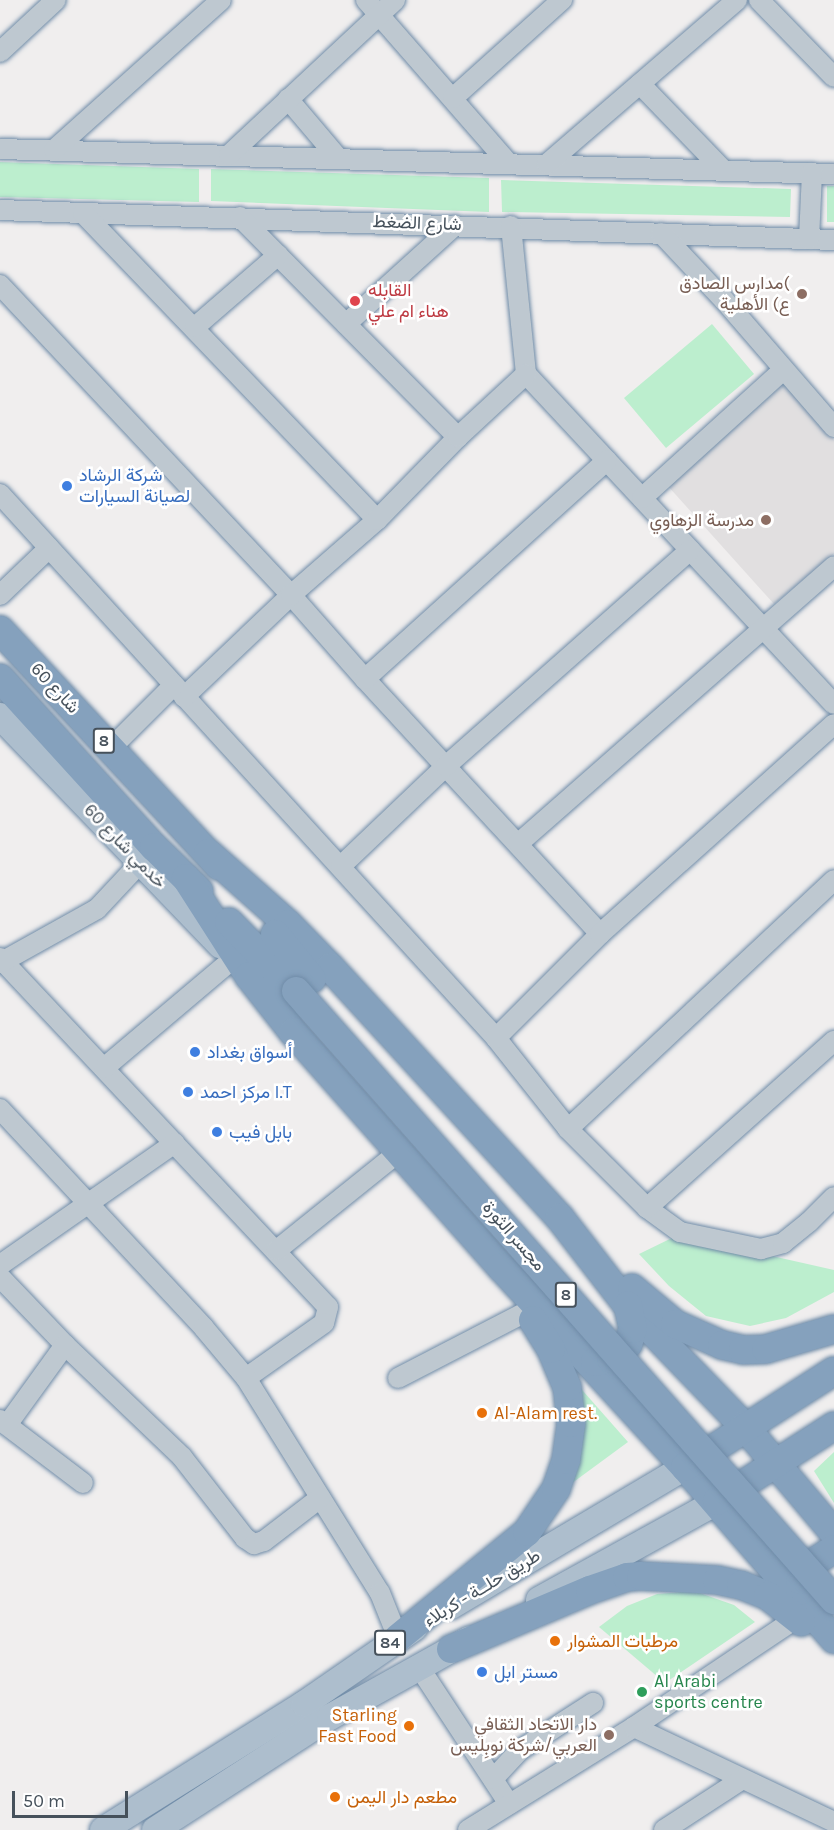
<!DOCTYPE html>
<html>
<head>
<meta charset="utf-8">
<style>
	body { margin:0 }
	#map { position:relative; width:834px; height:1830px; overflow:hidden; background:#f0eeee; font-family:Karla,Vazirmatn,sans-serif }
	div>[style] { position:absolute }
	.education>* { inset:0; background:#e1dfe0 }
	.green>* { inset:0; background:#bceece }
	.roads { filter:drop-shadow(0 0 2px #708ca8) drop-shadow(0 0 2px #708ca8) }
	.minor>* { height:20px; margin:-10px; padding:0 10px; transform-origin:10px; border-radius:10px; background:#bec8d0 }
	.major>* { height:26px; margin:-13px; padding:0 13px; transform-origin:13px; border-radius:13px; background:#adbecd }
	.highway>* { height:28px; margin:-14px; padding:0 14px; transform-origin:14px; border-radius:14px; background:#85a1bd }
	.bridges { filter:drop-shadow(0 0 2px #708ca8) drop-shadow(0 0 2px #708ca8) }
	.highway-bridge>* { height:28px; margin:-14px; padding:0 14px; transform-origin:14px; border-radius:14px; background:#85a1bd }
	.dots>* { width:16px; height:16px; translate:-50% -50%; box-sizing:border-box; border:3px solid #fff; border-radius:50% }
	span { translate:-50% -50%; white-space:nowrap; text-align:center; line-height:1.15; -webkit-text-stroke:5px #fff; paint-order:stroke }
	.shield-label span { padding:2px 4px; background:#fff; border:2px solid; border-radius:4px; -webkit-text-stroke-width:0 }
	.shield-label { font-size:16px; color:#46515b; font-weight:700 }
	.street-label { font-size:18px; color:#46515b }
	.education-label { font-size:18px; color:#785e54 }
	.right { translate:-100% -50%; text-align:right }
	.health-label { font-size:18px; color:#be3a42 }
	.left { translate:0 -50%; text-align:left }
	.shop-label { font-size:18px; color:#366cbe }
	.food-label { font-size:18px; color:#c56008 }
	.leisure-label { font-size:18px; color:#27864d }
	.scale { position:absolute; left:12px; top:1791px; width:116px; height:27px; box-sizing:border-box; border:3px solid #46515b; border-top:0; padding-left:8px; font-size:18px; line-height:21px; white-space:nowrap; color:#46515b; -webkit-text-stroke:4px #fff; paint-order:stroke }
</style>
</head>
<body>
<div id="map">
	<div class="education">
		<div style="clip-path:polygon(781px 378px,834px 440px,834px 554px,774px 604px,667px 485px)"></div>
	</div>
	<div class="green">
		<div style="clip-path:polygon(0 162px,199px 169px,199px 202px,0 197px)"></div>
		<div style="clip-path:polygon(211px 169px,489px 178px,489px 212px,211px 201px)"></div>
		<div style="clip-path:polygon(501px 180px,791px 189px,790px 217px,502px 212px)"></div>
		<div style="clip-path:polygon(827px 186px,834px 186px,834px 222px,827px 222px)"></div>
		<div style="clip-path:polygon(712px 324px,754px 374px,666px 448px,624px 398px)"></div>
		<div style="clip-path:polygon(678px 1235px,834px 1270px,834px 1292px,786px 1318px,750px 1326px,706px 1316px,669px 1286px,639px 1254px)"></div>
		<div style="clip-path:polygon(576px 1383px,628px 1442px,564px 1489px)"></div>
		<div style="clip-path:polygon(834px 1452px,834px 1503px,814px 1471px)"></div>
		<div style="clip-path:polygon(694px 1591px,734px 1605px,755px 1622px,665px 1683px,599px 1627px,627px 1606px,657px 1594px)"></div>
	</div>
	<div class="roads">
		<div class="minor">
			<div style="left:366px;top:0;width:216px;rotate:48.9deg"></div>
			<div style="left:759px;top:0;width:107px;rotate:45.8deg"></div>
			<div style="left:0;top:52px;width:76px;rotate:-42.9deg"></div>
			<div style="left:640px;top:84px;width:120px;rotate:46deg"></div>
			<div style="left:453px;top:98px;width:147px;rotate:-42deg"></div>
			<div style="left:288px;top:99px;width:77px;rotate:49.7deg"></div>
			<div style="left:0;top:149px;width:834px;rotate:1.72deg"></div>
			<div style="left:54px;top:150px;width:224px;rotate:-41.9deg"></div>
			<div style="left:229px;top:155px;width:227px;rotate:-43deg"></div>
			<div style="left:547px;top:164px;width:251px;rotate:-40.8deg"></div>
			<div style="left:0;top:210px;width:835px;rotate:2.06deg"></div>
			<div style="left:83px;top:213px;width:425px;rotate:46.2deg"></div>
			<div style="left:240px;top:217px;width:310px;rotate:45.3deg"></div>
			<div style="left:511px;top:226px;width:149px;rotate:84.2deg"></div>
			<div style="left:526px;top:374px;width:451px;rotate:47deg"></div>
			<div style="left:661px;top:233px;width:92px;rotate:46.8deg"></div>
			<div style="left:724px;top:300px;width:168px;rotate:49.1deg"></div>
			<div style="left:809px;top:239px;width:66px;rotate:-87.4deg"></div>
			<div style="left:0;top:285px;width:425px;rotate:46.8deg"></div>
			<div style="left:291px;top:595px;width:112px;rotate:48.6deg"></div>
			<div style="left:365px;top:679px;width:347px;rotate:47.3deg"></div>
			<div style="left:346px;top:324px;width:147px;rotate:-42.2deg"></div>
			<div style="left:195px;top:327px;width:110px;rotate:-40.9deg"></div>
			<div style="left:0;top:494px;width:736px;rotate:47.64deg"></div>
			<div style="left:496px;top:1038px;width:116px;rotate:51.6deg"></div>
			<div style="left:568px;top:1129px;width:112px;rotate:45deg"></div>
			<div style="left:647px;top:1208px;width:41px;rotate:36deg"></div>
			<div style="left:680px;top:1232px;width:83px;rotate:11.9deg"></div>
			<div style="left:761px;top:1249px;width:23px;rotate:-15deg"></div>
			<div style="left:783px;top:1243px;width:33px;rotate:-39deg"></div>
			<div style="left:809px;top:1222px;width:35px;rotate:-45deg"></div>
			<div style="left:642px;top:498px;width:190px;rotate:-42.2deg"></div>
			<div style="left:0;top:595px;width:68px;rotate:-43.8deg"></div>
			<div style="left:365px;top:679px;width:326px;rotate:-42.1deg"></div>
			<div style="left:184px;top:697px;width:148px;rotate:-43.6deg"></div>
			<div style="left:291px;top:595px;width:114px;rotate:-41.1deg"></div>
			<div style="left:377px;top:520px;width:116px;rotate:-45.7deg"></div>
			<div style="left:458px;top:437px;width:93px;rotate:-42.8deg"></div>
			<div style="left:111px;top:748px;width:89px;rotate:-45deg"></div>
			<div style="left:519px;top:843px;width:419px;rotate:-41.3deg"></div>
			<div style="left:341px;top:866px;width:145px;rotate:-43.6deg"></div>
			<div style="left:446px;top:766px;width:326px;rotate:-41.5deg"></div>
			<div style="left:0;top:958px;width:479px;rotate:46.8deg"></div>
			<div style="left:328px;top:1307px;width:16px;rotate:104deg"></div>
			<div style="left:324px;top:1323px;width:95px;rotate:144.8deg"></div>
			<div style="left:0;top:963px;width:111px;rotate:-29.1deg"></div>
			<div style="left:97px;top:909px;width:64px;rotate:-46.9deg"></div>
			<div style="left:496px;top:1038px;width:147px;rotate:-45deg"></div>
			<div style="left:600px;top:934px;width:314px;rotate:-41.9deg"></div>
			<div style="left:104px;top:1068px;width:169px;rotate:-40.2deg"></div>
			<div style="left:0;top:1109px;width:299px;rotate:47deg"></div>
			<div style="left:204px;top:1328px;width:65px;rotate:50deg"></div>
			<div style="left:246px;top:1378px;width:253px;rotate:58.1deg"></div>
			<div style="left:380px;top:1593px;width:48px;rotate:68.2deg"></div>
			<div style="left:568px;top:1129px;width:364px;rotate:-43.1deg"></div>
			<div style="left:647px;top:1208px;width:251px;rotate:-41.8deg"></div>
			<div style="left:277px;top:1250px;width:156px;rotate:-38.8deg"></div>
			<div style="left:0;top:1265px;width:213px;rotate:-34.9deg"></div>
			<div style="left:0;top:1277px;width:94px;rotate:46.3deg"></div>
			<div style="left:65px;top:1345px;width:162px;rotate:43.7deg"></div>
			<div style="left:182px;top:1457px;width:103px;rotate:52.1deg"></div>
			<div style="left:245px;top:1538px;width:11px;rotate:34deg"></div>
			<div style="left:254px;top:1544px;width:10px;rotate:-17deg"></div>
			<div style="left:264px;top:1541px;width:71px;rotate:-37.5deg"></div>
			<div style="left:398px;top:1378px;width:146px;rotate:-27.3deg"></div>
			<div style="left:0;top:1420px;width:104px;rotate:37.2deg"></div>
			<div style="left:7px;top:1425px;width:99px;rotate:-54.1deg"></div>
			<div style="left:419px;top:1667px;width:164px;rotate:56.7deg"></div>
			<div style="left:634px;top:1727px;width:221px;rotate:25.4deg"></div>
			<div style="left:493px;top:1779px;width:40px;rotate:-47deg"></div>
			<div style="left:520px;top:1750px;width:87px;rotate:-32.8deg"></div>
			<div style="left:468px;top:1830px;width:195px;rotate:-31.8deg"></div>
			<div style="left:634px;top:1727px;width:196px;rotate:-33.8deg"></div>
			<div style="left:664px;top:1830px;width:92px;rotate:-33deg"></div>
		</div>
		<div class="major">
			<div style="left:0;top:716px;width:318px;rotate:46.1deg"></div>
			<div style="left:539px;top:1600px;width:201px;rotate:-28.9deg"></div>
			<div style="left:451px;top:1606px;width:272px;rotate:-30.7deg"></div>
			<div style="left:103px;top:1830px;width:237px;rotate:-32.1deg"></div>
			<div style="left:304px;top:1704px;width:134px;rotate:-34.6deg"></div>
			<div style="left:155px;top:1830px;width:208px;rotate:-32.9deg"></div>
			<div style="left:330px;top:1717px;width:160px;rotate:-29.1deg"></div>
		</div>
		<div class="highway">
			<div style="left:0;top:630px;width:322px;rotate:47.1deg"></div>
			<div style="left:0;top:678px;width:229px;rotate:47.7deg"></div>
			<div style="left:154px;top:847px;width:63px;rotate:44.4deg"></div>
			<div style="left:208px;top:853px;width:107px;rotate:41.6deg"></div>
			<div style="left:288px;top:924px;width:60px;rotate:45.7deg"></div>
			<div style="left:330px;top:967px;width:340px;rotate:47.5deg"></div>
			<div style="left:560px;top:1218px;width:111px;rotate:52.3deg"></div>
			<div style="left:628px;top:1306px;width:167px;rotate:46deg"></div>
			<div style="left:744px;top:1426px;width:140px;rotate:49.9deg"></div>
			<div style="left:186px;top:878px;width:117px;rotate:57.3deg"></div>
			<div style="left:249px;top:976px;width:71px;rotate:51.8deg"></div>
			<div style="left:293px;top:1032px;width:314px;rotate:48.5deg"></div>
			<div style="left:501px;top:1267px;width:272px;rotate:47.4deg"></div>
			<div style="left:685px;top:1467px;width:228px;rotate:49.1deg"></div>
			<div style="left:229px;top:922px;width:96px;rotate:45.8deg"></div>
			<div style="left:275px;top:934px;width:58px;rotate:50.6deg"></div>
			<div style="left:632px;top:1288px;width:56px;rotate:39.9deg"></div>
			<div style="left:675px;top:1324px;width:51px;rotate:24.1deg"></div>
			<div style="left:722px;top:1345px;width:22px;rotate:13deg"></div>
			<div style="left:743px;top:1350px;width:23px;rotate:-2deg"></div>
			<div style="left:766px;top:1349px;width:71px;rotate:-16.4deg"></div>
			<div style="left:595px;top:1362px;width:16px;rotate:-11deg"></div>
			<div style="left:611px;top:1359px;width:23px;rotate:-41deg"></div>
			<div style="left:628px;top:1344px;width:16px;rotate:-72deg"></div>
			<div style="left:633px;top:1329px;width:24px;rotate:-102deg"></div>
			<div style="left:685px;top:1467px;width:177px;rotate:-32.8deg"></div>
			<div style="left:717px;top:1501px;width:139px;rotate:-32.7deg"></div>
			<div style="left:800px;top:1591px;width:11px;rotate:-90deg"></div>
			<div style="left:800px;top:1580px;width:19px;rotate:-55deg"></div>
			<div style="left:811px;top:1564px;width:27px;rotate:-33deg"></div>
			<div style="left:398px;top:1638px;width:167px;rotate:-39.4deg"></div>
			<div style="left:527px;top:1532px;width:52px;rotate:-56deg"></div>
			<div style="left:556px;top:1489px;width:31px;rotate:-71deg"></div>
			<div style="left:566px;top:1460px;width:37px;rotate:-82deg"></div>
			<div style="left:571px;top:1423px;width:36px;rotate:-96deg"></div>
			<div style="left:567px;top:1387px;width:41px;rotate:-112.8deg"></div>
			<div style="left:551px;top:1349px;width:34px;rotate:-122deg"></div>
			<div style="left:451px;top:1649px;width:151px;rotate:-23deg"></div>
			<div style="left:590px;top:1590px;width:39px;rotate:-19deg"></div>
			<div style="left:627px;top:1577px;width:14px;rotate:-4deg"></div>
			<div style="left:641px;top:1576px;width:76px;rotate:3deg"></div>
			<div style="left:717px;top:1580px;width:25px;rotate:12deg"></div>
			<div style="left:741px;top:1585px;width:29px;rotate:22deg"></div>
			<div style="left:768px;top:1596px;width:42px;rotate:38.2deg"></div>
		</div>
	</div>
	<div class="bridges">
		<div class="highway-bridge">
			<div style="left:296px;top:991px;width:813px;rotate:48.54deg"></div>
		</div>
	</div>
	<div class="dots">
		<div style="left:802px;top:294px;background:#8d6e63"></div>
		<div style="left:355px;top:301px;background:#e0444e"></div>
		<div style="left:67px;top:486px;background:#3f7fe0"></div>
		<div style="left:766px;top:520px;background:#8d6e63"></div>
		<div style="left:195px;top:1052px;background:#3f7fe0"></div>
		<div style="left:188px;top:1092px;background:#3f7fe0"></div>
		<div style="left:217px;top:1132px;background:#3f7fe0"></div>
		<div style="left:482px;top:1413px;background:#e8710a"></div>
		<div style="left:555px;top:1641px;background:#e8710a"></div>
		<div style="left:482px;top:1672px;background:#3f7fe0"></div>
		<div style="left:642px;top:1692px;background:#2e9e5b"></div>
		<div style="left:409px;top:1726px;background:#e8710a"></div>
		<div style="left:609px;top:1735px;background:#8d6e63"></div>
		<div style="left:335px;top:1797px;background:#e8710a"></div>
	</div>
	<div class="shield-label">
		<span style="left:104px;top:741px">8</span>
		<span style="left:566px;top:1295px">8</span>
		<span style="left:390px;top:1643px">84</span>
	</div>
	<div class="street-label">
		<span style="left:417px;top:223px;rotate:2deg">شارع الضغط</span>
		<span style="left:55px;top:688px;rotate:47deg">شارع 60</span>
		<span style="left:125px;top:846px;rotate:46deg">خدمي شارع 60</span>
		<span style="left:514px;top:1236px;rotate:49deg">مجسر الثورة</span>
		<span style="left:482px;top:1588px;rotate:-31deg">طريق حلــة - كربلاء</span>
	</div>
	<div class="education-label">
		<span class="right" style="left:790px;top:294px">مدارس الصادق(<br>ع) الأهلية</span>
		<span class="right" style="left:754px;top:520px">مدرسة الزهاوي</span>
		<span class="right" style="left:597px;top:1735px">دار الاتحاد الثقافي<br>العربي/شركة نوبِليس</span>
	</div>
	<div class="health-label">
		<span class="left" style="left:368px;top:301px">القابله<br>هناء ام علي</span>
	</div>
	<div class="shop-label">
		<span class="left" style="left:79px;top:486px">شركة الرشاد<br>لصيانة السيارات</span>
		<span class="left" style="left:207px;top:1052px">أسواق بغداد</span>
		<span class="left" style="left:200px;top:1092px">مركز احمد I.T</span>
		<span class="left" style="left:229px;top:1132px">بابل فيب</span>
		<span class="left" style="left:494px;top:1672px">مستر ابل</span>
	</div>
	<div class="food-label">
		<span class="left" style="left:494px;top:1413px">Al-Alam rest.</span>
		<span class="left" style="left:567px;top:1641px">مرطبات المشوار</span>
		<span class="right" style="left:397px;top:1726px">Starling<br>Fast Food</span>
		<span class="left" style="left:347px;top:1797px">مطعم دار اليمن</span>
	</div>
	<div class="leisure-label">
		<span class="left" style="left:654px;top:1692px">Al Arabi<br>sports centre</span>
	</div>
	<div class="scale">50 m</div>
</div>
</body>
</html>
